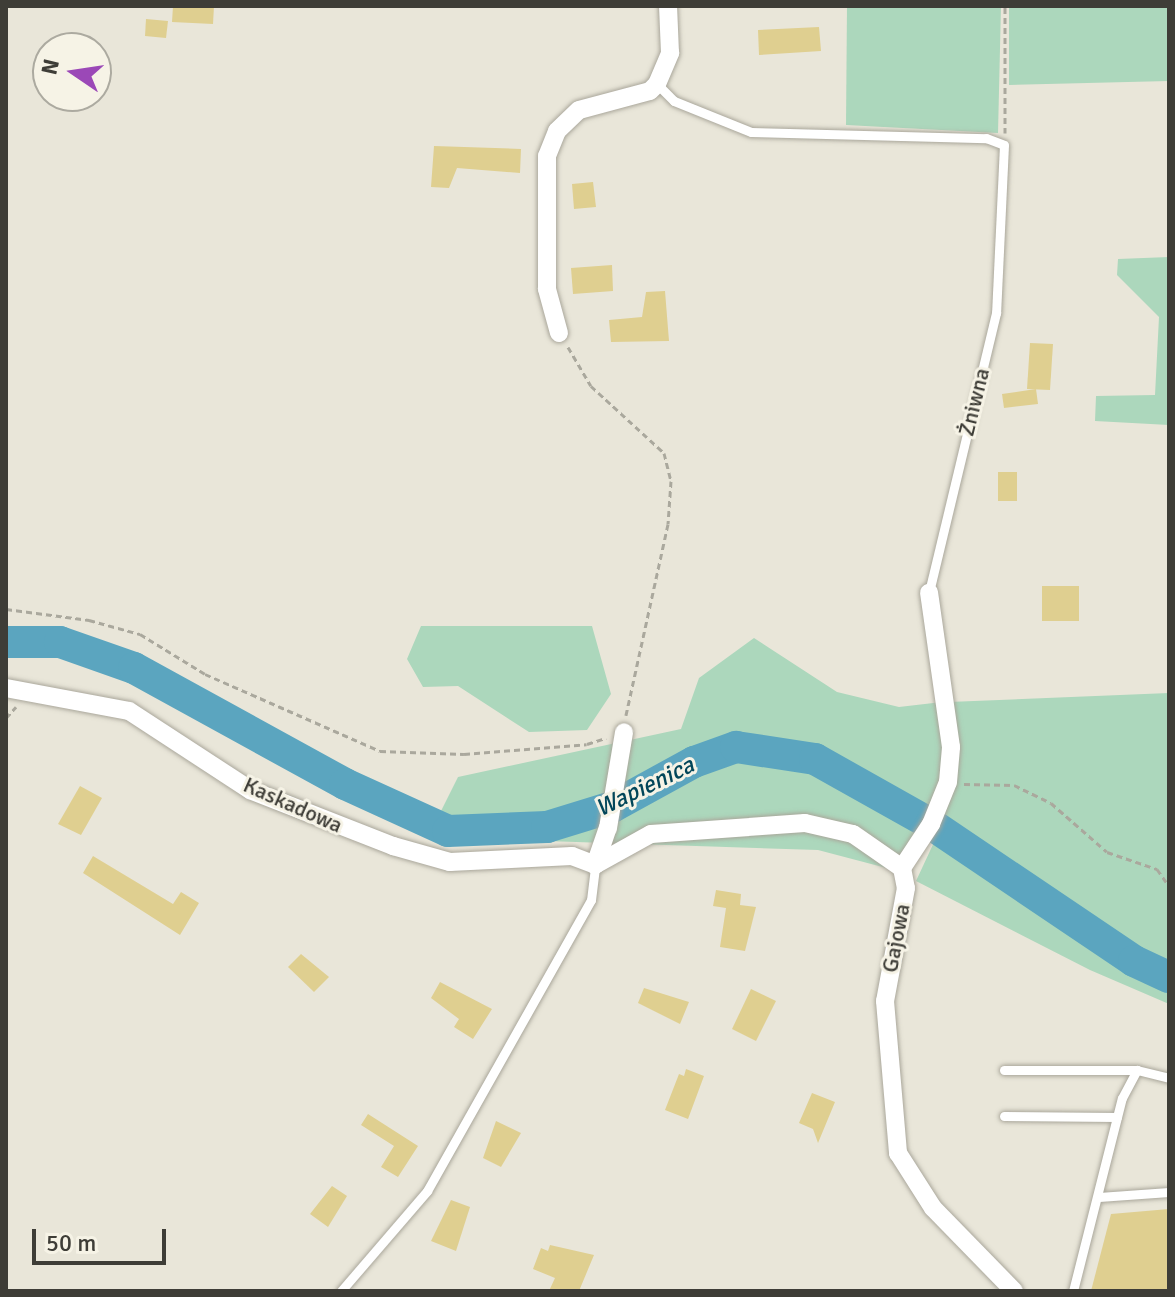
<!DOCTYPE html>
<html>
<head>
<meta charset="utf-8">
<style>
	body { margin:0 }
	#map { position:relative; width:1175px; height:1297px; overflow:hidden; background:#e9e6d9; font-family:Signika,sans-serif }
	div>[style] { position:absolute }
	.green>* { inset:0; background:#acd7bc }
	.river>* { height:32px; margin:-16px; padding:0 16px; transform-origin:16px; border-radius:16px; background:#5ba5bf }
	.building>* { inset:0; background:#dfcf90 }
	.path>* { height:3px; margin-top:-1.5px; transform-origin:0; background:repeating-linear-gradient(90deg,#aaa89d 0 6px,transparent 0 10px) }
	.roads { filter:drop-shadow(0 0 2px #aaa79b) drop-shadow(0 0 2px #aaa79b) }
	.service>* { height:9px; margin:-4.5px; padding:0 4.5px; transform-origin:4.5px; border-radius:4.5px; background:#fff }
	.minor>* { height:18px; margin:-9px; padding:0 9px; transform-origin:9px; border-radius:9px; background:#fff }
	span { translate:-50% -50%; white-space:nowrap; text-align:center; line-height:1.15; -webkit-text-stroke:6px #f6f3e6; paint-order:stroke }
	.street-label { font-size:22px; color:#3e3d37 }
	.water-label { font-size:24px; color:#024659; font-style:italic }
	.frame { position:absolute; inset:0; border:8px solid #3e3d37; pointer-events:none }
	.north { position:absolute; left:32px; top:32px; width:80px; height:80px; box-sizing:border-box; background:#f6f3e6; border:2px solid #acaaa0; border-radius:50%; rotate:283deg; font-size:22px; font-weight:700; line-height:32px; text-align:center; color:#3e3d37 }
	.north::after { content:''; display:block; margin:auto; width:28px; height:36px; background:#9b48b7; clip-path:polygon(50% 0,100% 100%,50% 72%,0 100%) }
	.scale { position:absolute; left:32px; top:1229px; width:134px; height:36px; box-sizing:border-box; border:4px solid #3e3d37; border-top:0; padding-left:10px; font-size:24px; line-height:28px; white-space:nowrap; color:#3e3d37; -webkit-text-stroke:6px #f6f3e6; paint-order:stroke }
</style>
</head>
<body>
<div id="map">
	<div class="green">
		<div style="clip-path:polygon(847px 6px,1001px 6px,998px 133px,846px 125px)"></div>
		<div style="clip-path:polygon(1009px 6px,1169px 6px,1169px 81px,1009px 85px)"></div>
		<div style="clip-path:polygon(1169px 257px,1169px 425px,1095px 421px,1096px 396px,1155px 395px,1159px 317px,1117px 275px,1118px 259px)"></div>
		<div style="clip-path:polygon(421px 626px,592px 626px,611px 694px,587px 730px,529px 732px,458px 686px,423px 687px,407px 659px)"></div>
		<div style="clip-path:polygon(754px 638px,837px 692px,899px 707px,942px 702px,946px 747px,935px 810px,894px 870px,818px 850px,428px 837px,458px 777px,681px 729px,699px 678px)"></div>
		<div style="clip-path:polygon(1169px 693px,1169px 964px,1150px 957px,941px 812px,949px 702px)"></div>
		<div style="clip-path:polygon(936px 838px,1122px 968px,1169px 991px,1169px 1004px,1090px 970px,916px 881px)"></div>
	</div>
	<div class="river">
		<div style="left:6px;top:642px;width:54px"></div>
		<div style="left:60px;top:642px;width:78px;rotate:19.4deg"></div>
		<div style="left:134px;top:668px;width:241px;rotate:28.8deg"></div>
		<div style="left:345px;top:784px;width:113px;rotate:24.5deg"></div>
		<div style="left:448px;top:831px;width:99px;rotate:-2.3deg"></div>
		<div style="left:547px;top:827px;width:68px;rotate:-17.1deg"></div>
		<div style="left:612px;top:807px;width:94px;rotate:-28.8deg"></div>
		<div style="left:694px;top:762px;width:45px;rotate:-19.7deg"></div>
		<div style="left:736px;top:747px;width:80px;rotate:8.6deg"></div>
		<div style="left:815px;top:759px;width:133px;rotate:29.3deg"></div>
		<div style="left:931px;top:824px;width:245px;rotate:34deg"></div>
		<div style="left:1134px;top:961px;width:38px;rotate:25deg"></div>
	</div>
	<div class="building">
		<div style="clip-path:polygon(173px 6px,214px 6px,213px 24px,172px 22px)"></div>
		<div style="clip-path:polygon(146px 19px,168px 21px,166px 38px,145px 36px)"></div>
		<div style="clip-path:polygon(819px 27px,821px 51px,759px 55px,758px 30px)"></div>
		<div style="clip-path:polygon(434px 146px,521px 149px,520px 173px,457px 168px,449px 188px,431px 187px)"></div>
		<div style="clip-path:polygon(593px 182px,596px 207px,574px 209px,572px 184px)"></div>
		<div style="clip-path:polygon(612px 265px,613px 291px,573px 294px,571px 268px)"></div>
		<div style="clip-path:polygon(665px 291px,669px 341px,611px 342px,609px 320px,642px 317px,646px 292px)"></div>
		<div style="clip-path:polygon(1030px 343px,1053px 344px,1050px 390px,1027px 389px)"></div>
		<div style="clip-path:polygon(1036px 389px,1038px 404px,1004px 408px,1002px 394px)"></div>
		<div style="clip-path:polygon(998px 472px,1017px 472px,1017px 501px,998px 501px)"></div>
		<div style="clip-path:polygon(1042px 586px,1079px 586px,1079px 621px,1042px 621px)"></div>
		<div style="clip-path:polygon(80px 786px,102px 798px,81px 835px,58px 824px)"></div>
		<div style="clip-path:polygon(93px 856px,173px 904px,181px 892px,199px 903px,180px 935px,83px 873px)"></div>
		<div style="clip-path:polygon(716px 890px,741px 894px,740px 905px,756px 907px,745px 951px,720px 947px,726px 908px,713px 906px)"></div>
		<div style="clip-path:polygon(301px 954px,329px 977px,314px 992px,288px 967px)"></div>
		<div style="clip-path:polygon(440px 982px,492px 1009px,473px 1039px,454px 1027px,459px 1019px,431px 998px)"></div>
		<div style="clip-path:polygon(644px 988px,689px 1002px,680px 1024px,638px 1003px)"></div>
		<div style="clip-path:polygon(751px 989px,776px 1001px,756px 1041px,732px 1029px)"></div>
		<div style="clip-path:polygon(686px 1069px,704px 1076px,688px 1119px,665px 1110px,679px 1074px,684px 1076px)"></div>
		<div style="clip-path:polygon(812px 1093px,835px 1102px,818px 1143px,813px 1129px,799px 1123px)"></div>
		<div style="clip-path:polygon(368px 1114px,418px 1146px,398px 1177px,381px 1167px,394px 1146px,361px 1125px)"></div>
		<div style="clip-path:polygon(496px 1121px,521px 1133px,501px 1167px,483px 1158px)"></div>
		<div style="clip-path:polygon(332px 1186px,347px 1196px,328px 1227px,310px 1214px)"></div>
		<div style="clip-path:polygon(451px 1200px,470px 1207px,456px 1251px,431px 1241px)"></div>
		<div style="clip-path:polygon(1169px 1209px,1169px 1291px,1091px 1291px,1111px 1214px)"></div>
		<div style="clip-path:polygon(550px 1245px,594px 1255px,579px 1291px,549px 1291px,555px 1278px,533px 1269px,541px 1248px,548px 1251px)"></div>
	</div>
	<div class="path">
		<div style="left:1005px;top:133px;width:127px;rotate:-90deg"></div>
		<div style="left:568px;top:347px;width:45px;rotate:59.5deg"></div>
		<div style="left:591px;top:386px;width:99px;rotate:42.5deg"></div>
		<div style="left:664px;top:453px;width:29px;rotate:76deg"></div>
		<div style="left:671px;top:481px;width:43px;rotate:94deg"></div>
		<div style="left:668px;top:524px;width:196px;rotate:102.4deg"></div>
		<div style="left:6px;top:609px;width:84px;rotate:7.5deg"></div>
		<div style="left:89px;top:620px;width:53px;rotate:15.4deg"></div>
		<div style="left:140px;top:634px;width:76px;rotate:31.6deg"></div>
		<div style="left:205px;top:674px;width:191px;rotate:23.7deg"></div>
		<div style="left:380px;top:751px;width:84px;rotate:2deg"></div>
		<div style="left:464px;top:754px;width:123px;rotate:-4.6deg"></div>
		<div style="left:587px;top:744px;width:20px;rotate:-18deg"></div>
		<div style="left:6px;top:718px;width:15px;rotate:-48deg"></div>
		<div style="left:964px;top:784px;width:50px;rotate:1.1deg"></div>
		<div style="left:1014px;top:785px;width:41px;rotate:25.9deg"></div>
		<div style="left:1051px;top:803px;width:74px;rotate:41.2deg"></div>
		<div style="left:1107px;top:852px;width:53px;rotate:18.8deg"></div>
		<div style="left:1157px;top:869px;width:21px;rotate:55deg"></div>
	</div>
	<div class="roads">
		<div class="service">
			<div style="left:657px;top:84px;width:24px;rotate:45deg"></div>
			<div style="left:674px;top:101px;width:83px;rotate:21.9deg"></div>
			<div style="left:751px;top:132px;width:235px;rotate:1.5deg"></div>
			<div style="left:986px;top:138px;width:19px;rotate:21deg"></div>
			<div style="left:1004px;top:145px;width:168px;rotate:92.7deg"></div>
			<div style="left:996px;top:313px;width:288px;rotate:103.5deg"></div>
			<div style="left:1004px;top:1070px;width:133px"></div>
			<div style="left:1137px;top:1070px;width:33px;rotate:14deg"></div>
			<div style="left:1004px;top:1116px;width:113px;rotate:0.5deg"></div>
			<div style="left:1099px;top:1197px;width:70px;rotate:-4.1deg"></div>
			<div style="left:341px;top:1291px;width:132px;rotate:-49.3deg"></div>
			<div style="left:427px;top:1191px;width:334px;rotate:-60.6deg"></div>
			<div style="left:591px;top:900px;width:35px;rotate:-83deg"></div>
			<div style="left:1073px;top:1291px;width:199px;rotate:-75.8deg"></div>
			<div style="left:1122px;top:1098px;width:32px;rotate:-62deg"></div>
		</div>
		<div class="minor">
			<div style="left:559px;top:333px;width:46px;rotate:-105.3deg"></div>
			<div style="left:547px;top:289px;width:133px;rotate:-90deg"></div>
			<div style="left:547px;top:156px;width:27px;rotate:-68deg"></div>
			<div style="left:557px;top:131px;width:30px;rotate:-44deg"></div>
			<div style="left:579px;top:110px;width:73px;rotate:-15deg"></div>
			<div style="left:650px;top:91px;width:10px;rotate:-45deg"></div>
			<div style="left:657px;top:84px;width:34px;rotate:-67deg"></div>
			<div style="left:670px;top:53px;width:47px;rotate:-92.4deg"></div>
			<div style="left:6px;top:688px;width:125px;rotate:10.6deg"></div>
			<div style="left:129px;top:711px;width:145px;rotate:33.1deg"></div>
			<div style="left:250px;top:790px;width:154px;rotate:21.4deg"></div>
			<div style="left:393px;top:846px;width:59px;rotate:15.7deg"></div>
			<div style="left:450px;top:862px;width:122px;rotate:-2.8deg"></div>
			<div style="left:572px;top:856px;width:25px;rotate:21deg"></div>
			<div style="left:595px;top:865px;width:64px;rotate:-29deg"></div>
			<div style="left:651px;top:834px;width:154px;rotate:-4.1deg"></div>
			<div style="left:805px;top:823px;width:49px;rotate:12.9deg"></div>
			<div style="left:853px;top:834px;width:60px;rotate:34.8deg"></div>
			<div style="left:902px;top:868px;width:20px;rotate:79deg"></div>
			<div style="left:906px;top:888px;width:115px;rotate:100.5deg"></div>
			<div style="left:885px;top:1001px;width:153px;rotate:85.1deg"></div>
			<div style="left:898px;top:1153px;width:65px;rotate:57.5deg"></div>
			<div style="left:933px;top:1208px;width:116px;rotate:45.7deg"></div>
			<div style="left:595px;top:865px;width:39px;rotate:-71deg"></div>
			<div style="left:608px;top:828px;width:97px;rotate:-80.5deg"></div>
			<div style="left:902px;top:868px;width:53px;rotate:-56.6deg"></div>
			<div style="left:931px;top:824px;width:45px;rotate:-68deg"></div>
			<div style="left:948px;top:782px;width:35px;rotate:-85deg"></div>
			<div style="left:951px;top:747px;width:156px;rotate:-98.1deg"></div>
		</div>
	</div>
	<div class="street-label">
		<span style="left:974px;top:402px;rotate:-76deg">Żniwna</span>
		<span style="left:293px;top:805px;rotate:24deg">Kaskadowa</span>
		<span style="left:896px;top:938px;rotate:-79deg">Gajowa</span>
	</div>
	<div class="water-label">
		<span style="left:645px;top:787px;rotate:-26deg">Wapienica</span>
	</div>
	<div class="frame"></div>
	<div class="north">N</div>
	<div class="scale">50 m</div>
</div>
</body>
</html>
